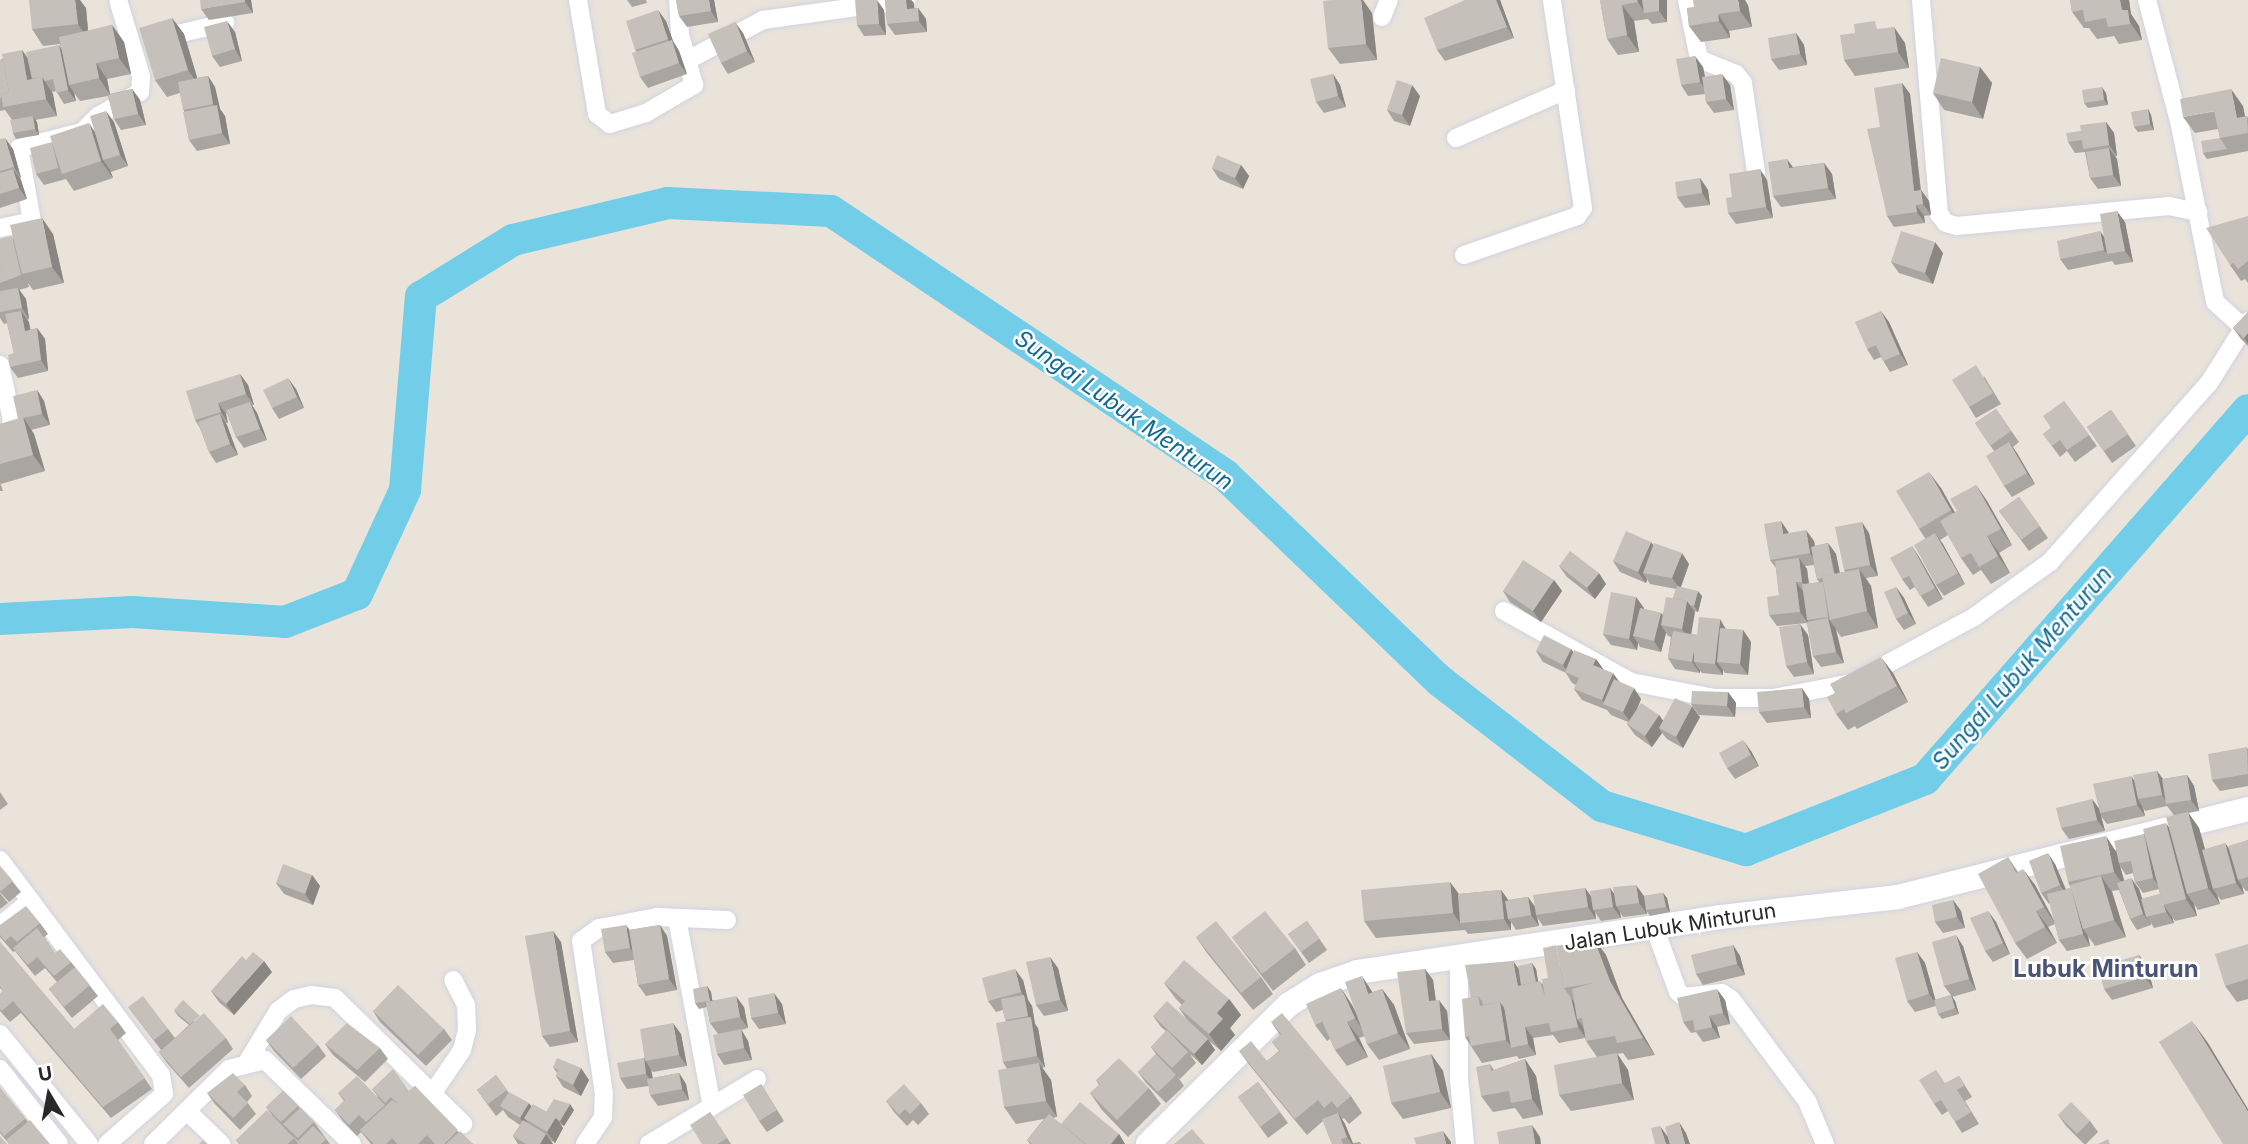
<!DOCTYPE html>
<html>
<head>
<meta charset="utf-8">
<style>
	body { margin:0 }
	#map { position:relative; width:2248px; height:1144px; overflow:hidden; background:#eae3da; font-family:Inter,sans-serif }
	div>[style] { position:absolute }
	.river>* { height:32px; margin:-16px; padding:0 16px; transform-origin:16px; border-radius:16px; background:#71cde8 }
	.roads { filter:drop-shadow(0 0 2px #d0d3e1) drop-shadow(0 0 2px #d0d3e1) }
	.street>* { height:18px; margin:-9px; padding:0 9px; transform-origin:9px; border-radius:9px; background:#fff }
	.secondary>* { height:24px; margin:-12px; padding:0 12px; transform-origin:12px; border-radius:12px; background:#fff }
	.wall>* { inset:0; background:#a9a5a0 }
	.shaded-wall>* { inset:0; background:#8a8682 }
	.building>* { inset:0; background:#c5c0ba }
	span { translate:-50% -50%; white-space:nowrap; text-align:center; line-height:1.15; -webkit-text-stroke:5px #fff; paint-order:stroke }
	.street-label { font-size:21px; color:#282828 }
	.water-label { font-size:23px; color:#136a91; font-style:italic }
	.quarter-label { font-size:24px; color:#4b5476; font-weight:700 }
	.north { position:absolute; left:14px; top:1060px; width:70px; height:70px; -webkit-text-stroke:5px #fff; paint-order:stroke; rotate:350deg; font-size:19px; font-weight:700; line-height:28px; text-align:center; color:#282828 }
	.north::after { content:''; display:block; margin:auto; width:24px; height:32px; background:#282828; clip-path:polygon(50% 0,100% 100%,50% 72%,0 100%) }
</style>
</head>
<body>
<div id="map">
	<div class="river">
		<div style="left:0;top:619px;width:132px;rotate:-3deg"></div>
		<div style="left:132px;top:612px;width:153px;rotate:3.7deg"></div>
		<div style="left:285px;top:622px;width:77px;rotate:-21.3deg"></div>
		<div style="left:357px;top:594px;width:115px;rotate:-65.2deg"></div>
		<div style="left:405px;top:490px;width:194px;rotate:-85.3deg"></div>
		<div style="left:421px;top:297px;width:108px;rotate:-31.8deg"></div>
		<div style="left:513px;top:240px;width:159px;rotate:-13.4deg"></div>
		<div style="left:668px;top:203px;width:163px;rotate:2.8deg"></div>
		<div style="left:831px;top:211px;width:474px;rotate:33.8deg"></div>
		<div style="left:1225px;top:475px;width:298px;rotate:43.8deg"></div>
		<div style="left:1440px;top:681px;width:205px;rotate:37.7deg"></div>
		<div style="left:1602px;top:806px;width:151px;rotate:17deg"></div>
		<div style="left:1746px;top:850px;width:193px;rotate:-21.6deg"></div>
		<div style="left:1925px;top:779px;width:490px;rotate:-48.8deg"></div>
	</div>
	<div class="roads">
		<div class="street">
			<div style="left:578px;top:0;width:116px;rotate:80.5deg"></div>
			<div style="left:597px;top:114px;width:16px;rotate:38deg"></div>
			<div style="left:610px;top:124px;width:38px;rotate:-17deg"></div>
			<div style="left:646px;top:113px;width:56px;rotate:-30.3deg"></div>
			<div style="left:694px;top:85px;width:52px;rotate:-105.6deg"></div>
			<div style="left:680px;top:35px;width:35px;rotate:-93deg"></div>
			<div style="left:1687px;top:0;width:60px;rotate:78.5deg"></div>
			<div style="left:1699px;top:59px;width:40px;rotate:22deg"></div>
			<div style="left:1736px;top:74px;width:11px;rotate:52deg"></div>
			<div style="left:1743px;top:83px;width:90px;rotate:81.7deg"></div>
			<div style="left:1921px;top:0;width:215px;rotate:85.2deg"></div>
			<div style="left:1939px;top:214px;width:11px;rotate:52deg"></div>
			<div style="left:1946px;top:223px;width:11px;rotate:15deg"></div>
			<div style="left:1957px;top:226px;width:213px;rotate:-5.4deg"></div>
			<div style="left:2169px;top:206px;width:30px;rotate:12deg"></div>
			<div style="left:2147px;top:0;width:129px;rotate:75.2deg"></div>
			<div style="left:2180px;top:125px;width:180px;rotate:78.8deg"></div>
			<div style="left:2215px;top:302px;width:38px;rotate:42deg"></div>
			<div style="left:1382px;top:17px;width:18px;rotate:-68deg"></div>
			<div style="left:160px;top:38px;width:67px;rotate:-13deg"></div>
			<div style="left:688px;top:60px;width:85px;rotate:-28.1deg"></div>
			<div style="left:763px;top:20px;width:145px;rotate:-7.9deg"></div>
			<div style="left:1456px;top:138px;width:120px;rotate:-23.6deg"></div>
			<div style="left:0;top:228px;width:33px;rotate:-12deg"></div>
			<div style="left:32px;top:221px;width:74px;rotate:-100.1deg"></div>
			<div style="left:19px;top:148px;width:65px;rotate:-14.3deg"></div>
			<div style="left:82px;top:132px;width:23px;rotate:-45deg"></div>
			<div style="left:98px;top:116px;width:48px;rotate:-29.7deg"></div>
			<div style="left:140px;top:92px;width:16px;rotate:-86deg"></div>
			<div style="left:141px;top:76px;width:79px;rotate:-106.8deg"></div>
			<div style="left:1464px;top:255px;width:120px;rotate:-19deg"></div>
			<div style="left:1577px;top:216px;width:10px;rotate:-53deg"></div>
			<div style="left:1583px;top:208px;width:210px;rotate:-98.5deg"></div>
			<div style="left:0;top:365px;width:56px;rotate:77.7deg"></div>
			<div style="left:12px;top:420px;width:13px;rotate:103deg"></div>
			<div style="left:9px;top:433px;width:9px;rotate:162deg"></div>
			<div style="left:1504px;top:611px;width:145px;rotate:29.2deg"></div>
			<div style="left:1631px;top:682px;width:85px;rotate:10.9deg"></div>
			<div style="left:1714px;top:698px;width:59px"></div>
			<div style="left:1773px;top:698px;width:80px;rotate:-10.8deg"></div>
			<div style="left:1852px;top:683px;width:139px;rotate:-28.4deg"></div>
			<div style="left:1974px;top:617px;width:94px;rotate:-35.9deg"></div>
			<div style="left:2050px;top:562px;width:239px;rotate:-48.4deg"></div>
			<div style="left:2209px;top:383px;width:73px;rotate:-57.8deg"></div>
			<div style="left:0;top:860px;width:269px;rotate:53.2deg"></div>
			<div style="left:161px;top:1075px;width:19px;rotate:81deg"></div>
			<div style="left:164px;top:1094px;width:76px;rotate:138.7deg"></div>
			<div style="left:677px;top:918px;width:192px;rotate:79.5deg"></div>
			<div style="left:0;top:926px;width:40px;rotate:-40deg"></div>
			<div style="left:1655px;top:929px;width:67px;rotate:69.9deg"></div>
			<div style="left:1678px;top:992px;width:8px;rotate:40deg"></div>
			<div style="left:1684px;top:997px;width:38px;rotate:-6deg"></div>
			<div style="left:1722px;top:993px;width:11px;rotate:34deg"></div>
			<div style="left:1731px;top:999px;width:127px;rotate:53.3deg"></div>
			<div style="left:1807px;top:1101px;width:47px;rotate:67.3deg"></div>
			<div style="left:1459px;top:958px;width:121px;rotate:90deg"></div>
			<div style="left:1459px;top:1079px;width:65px;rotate:84.7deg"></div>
			<div style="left:0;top:1034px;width:141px;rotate:51deg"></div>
			<div style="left:248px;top:1061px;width:58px;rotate:-59deg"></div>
			<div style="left:278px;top:1011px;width:20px;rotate:-37deg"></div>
			<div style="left:294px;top:999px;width:17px;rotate:-13deg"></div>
			<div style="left:311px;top:995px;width:24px;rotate:7deg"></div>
			<div style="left:335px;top:998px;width:180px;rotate:44.5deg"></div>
			<div style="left:0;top:1069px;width:95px;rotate:51.8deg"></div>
			<div style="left:432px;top:1094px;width:53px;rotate:-55.7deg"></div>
			<div style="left:462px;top:1050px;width:21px;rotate:-76deg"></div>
			<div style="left:467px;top:1030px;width:25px;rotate:-92deg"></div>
			<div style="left:466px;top:1005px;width:28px;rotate:-117deg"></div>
			<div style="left:189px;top:1113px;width:45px;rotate:44.1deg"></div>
			<div style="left:153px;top:1144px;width:107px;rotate:-44.6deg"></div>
			<div style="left:229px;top:1069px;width:37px;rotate:-14deg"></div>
			<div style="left:265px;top:1060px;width:121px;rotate:44deg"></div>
			<div style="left:585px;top:1144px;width:32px;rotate:-56deg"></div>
			<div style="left:603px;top:1117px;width:23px;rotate:-88deg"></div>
			<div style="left:604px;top:1094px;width:155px;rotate:-98.5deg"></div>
			<div style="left:581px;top:941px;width:22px;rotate:-36deg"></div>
			<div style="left:599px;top:928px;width:60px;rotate:-10.6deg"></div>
			<div style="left:658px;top:917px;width:69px;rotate:2.5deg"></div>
			<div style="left:649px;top:1144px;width:126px;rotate:-31deg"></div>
		</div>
		<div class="secondary">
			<div style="left:1148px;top:1144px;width:197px;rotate:-44.8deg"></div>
			<div style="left:1288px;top:1005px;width:38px;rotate:-32deg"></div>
			<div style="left:1320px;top:985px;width:39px;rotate:-19deg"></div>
			<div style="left:1357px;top:972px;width:367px;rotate:-8.6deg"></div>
			<div style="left:1720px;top:917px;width:179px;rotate:-6.4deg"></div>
			<div style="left:1898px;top:897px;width:361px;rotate:-14.1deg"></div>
		</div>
	</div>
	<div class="wall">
		<div style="clip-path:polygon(251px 0,253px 13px,209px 20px,201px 9px)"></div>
		<div style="clip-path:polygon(627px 0,646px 0,647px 3px,632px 7px)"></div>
		<div style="clip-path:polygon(676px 0,714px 0,718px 22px,687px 27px,679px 16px)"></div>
		<div style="clip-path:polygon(885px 0,911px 0,914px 3px,914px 8px,918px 8px,926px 19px,927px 32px,895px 35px,887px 24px)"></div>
		<div style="clip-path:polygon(1465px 0,1500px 0,1514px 38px,1445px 61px,1437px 50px)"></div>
		<div style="clip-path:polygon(1600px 0,1667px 0,1667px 22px,1652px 24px,1648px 19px,1634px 21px,1639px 52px,1618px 55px,1607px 39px)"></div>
		<div style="clip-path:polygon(2070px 0,2129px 0,2131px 14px,2139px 26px,2142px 40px,2119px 44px,2114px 36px,2097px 39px,2089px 28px,2084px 28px,2072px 12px)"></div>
		<div style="clip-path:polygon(1748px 5px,1752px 27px,1729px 31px,1730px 38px,1701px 42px,1689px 26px,1687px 8px)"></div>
		<div style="clip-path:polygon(86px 8px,88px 31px,112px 25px,124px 42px,131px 74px,107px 79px,110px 94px,132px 89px,140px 100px,146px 125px,121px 130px,114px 119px,108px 96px,80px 101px,74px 93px,76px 101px,64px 104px,56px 91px,52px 92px,57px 116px,35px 120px,37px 122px,39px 135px,16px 139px,13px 133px,12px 120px,5px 110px,0 111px,0 60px,22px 50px,28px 58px,59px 45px,61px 49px,60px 44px,43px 46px,32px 29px)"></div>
		<div style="clip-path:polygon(884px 10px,886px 35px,864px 36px,857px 25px)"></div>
		<div style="clip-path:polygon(1372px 13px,1377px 60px,1340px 64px,1328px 48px)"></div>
		<div style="clip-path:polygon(172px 18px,184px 34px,197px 78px,208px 76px,215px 87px,220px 109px,225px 116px,230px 144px,197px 151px,189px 140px,184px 111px,180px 93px,167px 97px,155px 80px)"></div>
		<div style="clip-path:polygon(666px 21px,673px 41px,679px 51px,687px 74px,648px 88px,640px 77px,637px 52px,635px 50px)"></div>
		<div style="clip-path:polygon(1881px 29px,1905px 43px,1909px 68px,1855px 76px,1844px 60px)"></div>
		<div style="clip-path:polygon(235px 32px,242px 61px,220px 67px,212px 56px)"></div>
		<div style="clip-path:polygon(743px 33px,755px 62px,728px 74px,721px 63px)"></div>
		<div style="clip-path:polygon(1796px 33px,1804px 45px,1807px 65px,1779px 70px,1771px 59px)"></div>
		<div style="clip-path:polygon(1703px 67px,1705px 77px,1730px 85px,1734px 110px,1714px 113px,1706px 102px,1705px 94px,1688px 96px,1681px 85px)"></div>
		<div style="clip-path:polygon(1980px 67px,1992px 83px,1983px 119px,1944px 110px,1933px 93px)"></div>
		<div style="clip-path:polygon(1333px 74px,1340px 85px,1346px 107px,1324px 113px,1316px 102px)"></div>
		<div style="clip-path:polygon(1902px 83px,1910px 94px,1921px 190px,1929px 201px,1931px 215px,1924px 216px,1925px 223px,1894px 227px,1887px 216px,1880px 127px)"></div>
		<div style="clip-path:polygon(2106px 93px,2108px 105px,2088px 108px,2084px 103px)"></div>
		<div style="clip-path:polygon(1420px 96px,1410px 126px,1394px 121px,1387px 110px)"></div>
		<div style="clip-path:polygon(2243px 106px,2245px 116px,2248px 117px,2248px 151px,2207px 159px,2203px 153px,2220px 138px,2218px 129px,2195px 133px,2183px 117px)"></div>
		<div style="clip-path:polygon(2148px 109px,2151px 115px,2154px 130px,2138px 132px,2134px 127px)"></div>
		<div style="clip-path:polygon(114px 122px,128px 166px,111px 172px,110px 170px,113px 178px,74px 191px,66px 179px,44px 185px,36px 174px,52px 142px,94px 131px)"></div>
		<div style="clip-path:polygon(2106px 122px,2114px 133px,2117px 156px,2115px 157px,2117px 159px,2121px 186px,2098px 189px,2090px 178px,2085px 152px,2075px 153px,2068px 142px,2081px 131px)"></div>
		<div style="clip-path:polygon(0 139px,13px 149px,21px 178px,20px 178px,27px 199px,0 208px)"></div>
		<div style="clip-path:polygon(1824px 163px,1832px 174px,1836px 199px,1781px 207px,1773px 196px,1794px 167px)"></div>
		<div style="clip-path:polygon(1241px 165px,1249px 176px,1243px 189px,1219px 179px,1212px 168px)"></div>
		<div style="clip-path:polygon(1700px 178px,1708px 190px,1710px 205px,1685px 208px,1677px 197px)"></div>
		<div style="clip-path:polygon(1767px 180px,1773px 218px,1736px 224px,1728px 213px,1732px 197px)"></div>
		<div style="clip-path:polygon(2248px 216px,2248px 283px,2245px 279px,2241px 281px,2230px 265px)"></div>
		<div style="clip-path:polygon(2125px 222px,2133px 262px,2115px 265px,2112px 261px,2068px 270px,2060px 259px,2104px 236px)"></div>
		<div style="clip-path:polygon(53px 234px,64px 283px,33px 290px,28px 283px,29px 287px,19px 290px,26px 299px,29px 319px,27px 320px,30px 330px,37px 328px,45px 339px,48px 371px,18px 378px,10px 367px,14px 353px,7px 323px,4px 324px,0 318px,0 239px)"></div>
		<div style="clip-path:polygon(1943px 253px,1933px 284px,1899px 273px,1891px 262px)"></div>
		<div style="clip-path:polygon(2248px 312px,2248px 346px,2241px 339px,2233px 328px)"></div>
		<div style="clip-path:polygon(1889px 322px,1908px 365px,1890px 372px,1881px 357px,1874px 360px,1867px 349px)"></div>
		<div style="clip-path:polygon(240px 374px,248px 385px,254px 405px,252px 405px,257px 413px,267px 440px,244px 448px,236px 437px,227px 413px,226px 414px,228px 423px,226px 423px,238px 455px,216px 463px,209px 452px,200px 428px,195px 420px)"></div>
		<div style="clip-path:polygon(1984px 376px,2001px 404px,1976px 418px,1969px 407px)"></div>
		<div style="clip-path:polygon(296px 389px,304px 408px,279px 419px,272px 408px)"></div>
		<div style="clip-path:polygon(37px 390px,44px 401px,50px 425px,31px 430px,34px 434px,45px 471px,1px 484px,0 482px,3px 491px,0 491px,0 424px,18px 419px)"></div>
		<div style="clip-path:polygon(2064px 401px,2097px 446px,2075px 462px,2067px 451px,2060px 457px,2043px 434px,2051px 428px)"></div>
		<div style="clip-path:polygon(1996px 409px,2019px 442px,2013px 447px,2035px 484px,2012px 497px,2004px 486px,1994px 451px,1975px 423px)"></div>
		<div style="clip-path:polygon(2111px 410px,2136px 446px,2112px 463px,2087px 427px)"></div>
		<div style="clip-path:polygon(1976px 485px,1987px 501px,2012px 545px,1999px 553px,2010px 573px,1991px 584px,1981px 570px,1973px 575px,1961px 558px,1948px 535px,1940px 540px,1965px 584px,1944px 596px,1936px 585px,1925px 538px,1919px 529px,1941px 488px,1955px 513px,1957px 511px)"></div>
		<div style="clip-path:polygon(2019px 497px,2048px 538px,2029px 551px,1999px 511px)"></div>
		<div style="clip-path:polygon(evenodd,1789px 533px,1814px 541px,1815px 546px,1828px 543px,1836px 554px,1840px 573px,1845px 572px,1844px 570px,1869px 533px,1878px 576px,1866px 578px,1871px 586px,1878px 628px,1841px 637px,1835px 628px,1844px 663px,1821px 667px,1813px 656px,1807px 623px,1777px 626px,1769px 615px,1779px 595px,1776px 568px,1770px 560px,1789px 533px,1814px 565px,1817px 579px,1819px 582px,1809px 584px,1807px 569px,1805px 566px,1814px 565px)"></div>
		<div style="clip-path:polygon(1653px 545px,1689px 564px,1681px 587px,1702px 596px,1698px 612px,1694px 611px,1691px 634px,1697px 635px,1726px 629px,1743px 630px,1751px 642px,1748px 675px,1725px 673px,1723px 670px,1723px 675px,1702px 673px,1700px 671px,1700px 673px,1675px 669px,1668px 658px,1671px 637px,1668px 636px,1666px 633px,1661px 652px,1640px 647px,1638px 643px,1637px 650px,1611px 645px,1603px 634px,1636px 597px,1644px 609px,1661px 613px,1662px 615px,1673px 598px,1676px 589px,1650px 584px,1647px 579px,1646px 583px,1620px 572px,1613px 561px)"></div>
		<div style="clip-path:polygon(1912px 546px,1919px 557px,1943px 599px,1928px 607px,1915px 587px,1910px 590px,1902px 579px)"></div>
		<div style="clip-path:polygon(1559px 566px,1606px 584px,1595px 599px,1567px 577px)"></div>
		<div style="clip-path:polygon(1554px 580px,1562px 591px,1541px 622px,1510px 602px,1503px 591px)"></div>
		<div style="clip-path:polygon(1896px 587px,1904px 598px,1916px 624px,1904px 630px,1896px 619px)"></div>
		<div style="clip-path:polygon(1808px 635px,1814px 674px,1794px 677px,1786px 666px)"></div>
		<div style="clip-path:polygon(1571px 649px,1573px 652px,1596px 659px,1603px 669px,1641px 699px,1637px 710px,1659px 715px,1663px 721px,1700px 717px,1683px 748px,1667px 739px,1662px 733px,1652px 747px,1635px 735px,1627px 724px,1628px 722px,1611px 715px,1607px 710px,1582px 700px,1574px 689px,1576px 685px,1572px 683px,1566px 673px,1543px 662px,1536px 651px)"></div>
		<div style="clip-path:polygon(1893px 673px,1908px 702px,1857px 729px,1855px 726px,1848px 730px,1836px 714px)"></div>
		<div style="clip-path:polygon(1802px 688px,1809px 699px,1811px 718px,1767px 723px,1759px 712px)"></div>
		<div style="clip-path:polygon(1728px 692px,1736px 703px,1735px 717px,1699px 715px,1691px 704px)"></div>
		<div style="clip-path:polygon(2248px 748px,2248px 786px,2220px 791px,2212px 780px)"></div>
		<div style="clip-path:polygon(1751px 751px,1759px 766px,1735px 779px,1727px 768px)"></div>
		<div style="clip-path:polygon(evenodd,2157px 771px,2163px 779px,2187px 775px,2194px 786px,2199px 811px,2188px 813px,2199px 828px,2205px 849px,2228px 848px,2248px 840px,2248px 891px,2246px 891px,2242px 886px,2244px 894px,2221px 900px,2217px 895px,2220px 904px,2198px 910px,2194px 904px,2197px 916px,2175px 921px,2172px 917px,2174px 923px,2154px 928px,2151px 923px,2151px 925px,2137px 930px,2130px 919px,2119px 890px,2112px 891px,2126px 937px,2095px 946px,2088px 936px,2090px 946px,2067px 951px,2059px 940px,2055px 924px,2048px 927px,2057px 943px,2027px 959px,2015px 943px,2008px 857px,2018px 872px,2035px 885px,2055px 922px,2050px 903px,2049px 904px,2041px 893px,2055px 864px,2066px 889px,2071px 888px,2068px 882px,2116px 850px,2144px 834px,2169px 827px,2174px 815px,2167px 806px,2145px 811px,2143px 807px,2145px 816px,2107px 824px,2101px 816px,2105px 831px,2069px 839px,2061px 828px,2092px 799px,2098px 808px,2134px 781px,2157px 771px,2120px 866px,2126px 875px,2133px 873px,2135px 882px,2143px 893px,2159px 889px,2160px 894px,2142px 899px,2139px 889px,2124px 880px,2120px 866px)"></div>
		<div style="clip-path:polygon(0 792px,8px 804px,0 810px)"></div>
		<div style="clip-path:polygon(0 866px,21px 892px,9px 902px,0 892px)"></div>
		<div style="clip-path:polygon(312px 875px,320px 886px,313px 905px,284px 894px,276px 883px)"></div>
		<div style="clip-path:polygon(1585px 888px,1591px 896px,1610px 888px,1614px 894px,1644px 896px,1663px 893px,1667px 898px,1670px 912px,1650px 916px,1646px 910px,1645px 905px,1647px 914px,1623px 917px,1620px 912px,1621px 918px,1601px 921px,1595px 912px,1596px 919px,1543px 926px,1537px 917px,1539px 926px,1516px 930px,1511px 922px,1511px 930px,1468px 934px,1465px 930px,1376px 938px,1364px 921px,1459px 894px,1501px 890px,1508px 900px,1528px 897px,1534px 906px)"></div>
		<div style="clip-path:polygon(0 893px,8px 903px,0 909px)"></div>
		<div style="clip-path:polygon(1953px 900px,1961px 911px,1965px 928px,1943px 933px,1935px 922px)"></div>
		<div style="clip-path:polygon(1307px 921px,1327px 950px,1309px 963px,1288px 934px)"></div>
		<div style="clip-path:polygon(1996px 922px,2010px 954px,1993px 962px,1985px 951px)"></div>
		<div style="clip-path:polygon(40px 923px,48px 934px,44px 937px,55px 953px,71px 962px,98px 996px,72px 1018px,49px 989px,57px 982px,45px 968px,35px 976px,15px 951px,13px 952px,0 937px,0 925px)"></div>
		<div style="clip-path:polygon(660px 925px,667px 936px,677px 990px,646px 996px,638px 985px,634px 960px,613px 963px,605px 952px,629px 930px)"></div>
		<div style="clip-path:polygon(1196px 937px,1261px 977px,1273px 994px,1253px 1010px,1207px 953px)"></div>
		<div style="clip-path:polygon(1232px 937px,1295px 948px,1306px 965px,1273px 991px)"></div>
		<div style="clip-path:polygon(1594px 939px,1606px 955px,1622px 998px,1655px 1055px,1628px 1060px,1623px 1053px,1617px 1054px,1628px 1070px,1634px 1100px,1571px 1111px,1559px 1095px,1597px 1057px,1586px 1041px,1585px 1038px,1559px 1043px,1553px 1035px,1533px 1038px,1536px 1055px,1519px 1059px,1517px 1056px,1482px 1063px,1465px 1037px,1471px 997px,1518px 968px,1532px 963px,1536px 969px,1538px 982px,1540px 981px,1542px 984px,1548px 978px)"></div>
		<div style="clip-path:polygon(0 942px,74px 1029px,118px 1022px,126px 1033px,118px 1040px,152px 1089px,111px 1118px,21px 1013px,10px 1022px,0 1011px,0 994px,3px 991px,0 988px)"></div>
		<div style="clip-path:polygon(561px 942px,578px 1042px,550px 1047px,542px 1036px)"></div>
		<div style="clip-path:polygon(2248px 944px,2248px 999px,2237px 1002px,2225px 986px)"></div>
		<div style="clip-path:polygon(1733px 945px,1740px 956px,1745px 975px,1703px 985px,1696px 974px)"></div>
		<div style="clip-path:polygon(1963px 946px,1976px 990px,1952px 997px,1955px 1001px,1959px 1014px,1942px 1019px,1938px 1014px,1936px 1006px,1915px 1012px,1907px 1001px,1917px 952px,1925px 963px,1935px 1000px,1951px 995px,1944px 986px)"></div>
		<div style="clip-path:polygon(2139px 955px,2147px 966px,2153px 988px,2112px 1000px,2104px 989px)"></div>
		<div style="clip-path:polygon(1058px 968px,1068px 1011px,1044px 1016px,1036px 1005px)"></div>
		<div style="clip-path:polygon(1425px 969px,1433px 980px,1436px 1000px,1447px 1011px,1450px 1040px,1414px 1044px,1406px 1033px)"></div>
		<div style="clip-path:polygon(272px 972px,234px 1015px,219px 1002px,211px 991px)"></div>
		<div style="clip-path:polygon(1023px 980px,1028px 1000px,1032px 1006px,1035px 1024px,1038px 1028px,1045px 1067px,1042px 1068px,1051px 1080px,1057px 1117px,1053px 1118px,1063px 1126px,1119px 1134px,1125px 1144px,1030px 1144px,1027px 1140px,1044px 1119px,1016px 1124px,1004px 1107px,1007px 1069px,1003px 1062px,1006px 1022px,1003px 1010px,996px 1012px,988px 1001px)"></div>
		<div style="clip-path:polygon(1164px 983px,1229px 999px,1241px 1015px,1230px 1028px,1235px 1035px,1221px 1051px,1208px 1040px,1215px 1050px,1202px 1065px,1190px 1054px,1196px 1063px,1180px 1079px,1178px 1077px,1184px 1086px,1166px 1103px,1146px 1083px,1138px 1072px,1156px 1054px,1151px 1047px,1166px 1031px,1161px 1027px,1153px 1016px,1187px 1020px,1179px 1008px,1182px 1005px,1176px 999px)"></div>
		<div style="clip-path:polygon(707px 986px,711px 992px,712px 1000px,744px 1007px,748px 1028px,741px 1030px,748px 1041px,752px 1060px,724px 1065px,717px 1054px,718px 1034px,710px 1023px,707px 1007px,699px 1009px,695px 1003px)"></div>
		<div style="clip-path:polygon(1382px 989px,1394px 1005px,1410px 1049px,1379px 1060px,1367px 1044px,1365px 1036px,1359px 1038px,1368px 1057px,1347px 1066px,1335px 1050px,1330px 1039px,1327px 1041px,1315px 1025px,1352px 1005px,1357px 1014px,1373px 992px)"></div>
		<div style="clip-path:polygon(1725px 1000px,1730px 1024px,1717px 1027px,1720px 1038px,1703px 1042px,1696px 1032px,1691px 1033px,1683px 1022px)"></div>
		<div style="clip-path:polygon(782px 1004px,786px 1024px,759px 1029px,751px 1018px)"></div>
		<div style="clip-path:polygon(128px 1007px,168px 1029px,175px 1038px,189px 1025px,178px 1016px,174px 1010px,226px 1038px,233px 1049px,189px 1088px,167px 1063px,159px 1052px,161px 1050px)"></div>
		<div style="clip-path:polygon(373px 1011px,444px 1029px,452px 1040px,426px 1066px,380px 1022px)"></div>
		<div style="clip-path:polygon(1271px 1022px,1351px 1096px,1362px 1113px,1349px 1124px,1344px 1118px,1342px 1119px,1345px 1124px,1353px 1143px,1360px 1142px,1361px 1144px,1332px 1144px,1323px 1121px,1307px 1135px,1251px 1067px,1239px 1051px,1267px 1061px,1279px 1051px,1272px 1042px,1280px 1035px)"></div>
		<div style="clip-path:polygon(681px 1034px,687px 1066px,653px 1072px,651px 1070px,653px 1078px,679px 1073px,686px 1084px,689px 1100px,658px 1106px,650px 1095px,649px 1086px,627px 1089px,620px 1078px,644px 1058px)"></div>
		<div style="clip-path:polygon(266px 1040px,318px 1045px,326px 1056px,301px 1079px,274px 1051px)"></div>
		<div style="clip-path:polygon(325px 1044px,380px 1048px,388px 1059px,365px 1082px,333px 1055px)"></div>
		<div style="clip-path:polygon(1431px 1054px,1443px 1071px,1451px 1108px,1403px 1119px,1391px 1103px)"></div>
		<div style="clip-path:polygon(1525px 1059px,1536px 1076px,1543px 1115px,1523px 1119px,1515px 1108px,1493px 1112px,1481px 1096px,1490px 1064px,1494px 1070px)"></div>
		<div style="clip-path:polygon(553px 1067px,589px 1080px,581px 1096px,563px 1087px,556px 1076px,557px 1073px)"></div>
		<div style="clip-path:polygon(496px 1075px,509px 1093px,531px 1106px,546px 1112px,574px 1110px,564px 1126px,560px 1124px,563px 1128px,555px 1143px,550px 1140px,553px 1144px,518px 1144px,513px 1136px,520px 1125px,508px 1117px,503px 1110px,496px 1116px,477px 1090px)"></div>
		<div style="clip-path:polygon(1959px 1076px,1972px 1097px,1965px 1101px,1979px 1124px,1962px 1133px,1948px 1111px,1942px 1115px,1934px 1104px,1946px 1083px)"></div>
		<div style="clip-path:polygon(1096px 1080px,1149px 1088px,1161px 1104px,1128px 1137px,1102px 1110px,1090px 1093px,1099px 1085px)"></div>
		<div style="clip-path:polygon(1258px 1082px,1288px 1123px,1268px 1138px,1238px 1097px)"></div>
		<div style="clip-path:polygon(761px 1084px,784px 1121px,767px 1132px,759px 1121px)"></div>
		<div style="clip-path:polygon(245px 1085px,252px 1096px,247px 1102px,256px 1114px,240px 1130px,215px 1104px,207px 1093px)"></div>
		<div style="clip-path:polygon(415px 1086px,458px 1132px,473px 1144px,371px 1144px,361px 1132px,357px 1136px,343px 1121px,335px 1110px,344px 1101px,338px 1093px,378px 1097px,372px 1089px,409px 1091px)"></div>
		<div style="clip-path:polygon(0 1088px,28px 1122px,9px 1144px,0 1133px)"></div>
		<div style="clip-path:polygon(283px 1091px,314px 1122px,330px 1144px,300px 1144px,290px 1133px,299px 1144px,239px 1144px,236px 1140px,272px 1115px,266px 1107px)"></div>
		<div style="clip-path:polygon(886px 1101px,921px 1103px,929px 1114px,918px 1125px,913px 1120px,907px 1126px,894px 1112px)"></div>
		<div style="clip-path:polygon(710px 1112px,718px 1124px,731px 1144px,702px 1144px)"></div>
		<div style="clip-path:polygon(2058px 1115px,2090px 1121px,2098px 1132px,2086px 1144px,2084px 1144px,2066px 1126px)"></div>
	</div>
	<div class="shaded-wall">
		<div style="clip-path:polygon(75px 0,80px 0,86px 8px,89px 41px,78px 24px)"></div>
		<div style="clip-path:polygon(245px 0,251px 0,253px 13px,245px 2px)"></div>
		<div style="clip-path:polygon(709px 0,714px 0,718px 22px,711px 11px)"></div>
		<div style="clip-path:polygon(877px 0,884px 10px,886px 35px,879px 24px)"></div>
		<div style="clip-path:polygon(906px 0,911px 0,914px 3px,915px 20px,907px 9px)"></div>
		<div style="clip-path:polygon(1361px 0,1363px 0,1372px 13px,1377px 60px,1366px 44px)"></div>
		<div style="clip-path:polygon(1496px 0,1500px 0,1514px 38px,1507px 27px)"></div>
		<div style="clip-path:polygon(1637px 0,1646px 0,1645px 13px,1638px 2px)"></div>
		<div style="clip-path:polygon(1659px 0,1667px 0,1667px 22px,1659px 11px)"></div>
		<div style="clip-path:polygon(1738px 0,1745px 0,1748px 5px,1752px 27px,1740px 11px)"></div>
		<div style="clip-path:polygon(2120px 0,2129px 0,2131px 14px,2139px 26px,2142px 40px,2122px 10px)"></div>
		<div style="clip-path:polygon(1622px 5px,1634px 21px,1639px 52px,1627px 35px)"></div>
		<div style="clip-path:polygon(918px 8px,926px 19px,927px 32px,919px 21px)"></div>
		<div style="clip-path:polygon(658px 10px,666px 21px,673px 41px,679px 51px,687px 74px,679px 63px,674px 48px,668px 39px)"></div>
		<div style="clip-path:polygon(1718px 14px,1729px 31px,1730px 38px,1719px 21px)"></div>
		<div style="clip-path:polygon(172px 18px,184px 34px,200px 87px,188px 70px)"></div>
		<div style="clip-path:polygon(227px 21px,235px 32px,242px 61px,235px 49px)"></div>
		<div style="clip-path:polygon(735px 22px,743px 33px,755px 62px,747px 51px)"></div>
		<div style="clip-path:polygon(112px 25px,124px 42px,131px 74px,119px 58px)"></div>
		<div style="clip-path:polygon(1894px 27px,1905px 43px,1909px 68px,1898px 52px)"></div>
		<div style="clip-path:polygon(1796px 33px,1804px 45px,1807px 65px,1800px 54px)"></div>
		<div style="clip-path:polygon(59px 45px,66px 57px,69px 85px,74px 93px,76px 101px,68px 90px)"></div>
		<div style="clip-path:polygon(22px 50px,33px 67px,36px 83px,27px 80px)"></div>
		<div style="clip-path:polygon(1695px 56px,1703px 67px,1708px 93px,1700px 82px)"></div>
		<div style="clip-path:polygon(96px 63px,107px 79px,110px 95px,99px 78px)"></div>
		<div style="clip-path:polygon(1980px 67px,1992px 83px,1983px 119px,1972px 102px)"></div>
		<div style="clip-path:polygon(1333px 74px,1340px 85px,1346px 107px,1338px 96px)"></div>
		<div style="clip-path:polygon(1722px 74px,1730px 85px,1734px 110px,1726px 99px)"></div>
		<div style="clip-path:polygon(208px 76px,215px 87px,220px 109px,225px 116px,230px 144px,222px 133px,218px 111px,213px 104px)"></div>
		<div style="clip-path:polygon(42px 77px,53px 94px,57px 116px,46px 99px)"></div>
		<div style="clip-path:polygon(1902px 83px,1910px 94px,1922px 203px,1914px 191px)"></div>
		<div style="clip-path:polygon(1412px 85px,1420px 96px,1410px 126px,1402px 115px)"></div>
		<div style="clip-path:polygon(2102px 87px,2106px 93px,2108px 105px,2104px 100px)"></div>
		<div style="clip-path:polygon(132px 89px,140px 100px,146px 125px,138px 114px)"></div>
		<div style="clip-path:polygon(2231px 89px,2243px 106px,2248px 134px,2237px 118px)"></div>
		<div style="clip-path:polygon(2148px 109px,2151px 115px,2154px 130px,2150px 124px)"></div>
		<div style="clip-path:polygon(106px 111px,114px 122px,128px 166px,120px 155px)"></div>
		<div style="clip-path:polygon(33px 116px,37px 122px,39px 135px,35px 129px)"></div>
		<div style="clip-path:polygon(2106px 122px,2114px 133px,2117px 156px,2109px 145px)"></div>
		<div style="clip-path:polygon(89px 123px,100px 140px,103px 160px,110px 170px,113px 178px,101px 161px)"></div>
		<div style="clip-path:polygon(5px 138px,13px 149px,21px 178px,14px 167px)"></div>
		<div style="clip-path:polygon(2109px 148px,2117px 159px,2121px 186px,2113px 175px)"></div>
		<div style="clip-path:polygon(1787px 159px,1795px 170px,1789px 168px)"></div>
		<div style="clip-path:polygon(1824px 163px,1832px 174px,1836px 199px,1828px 188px)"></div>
		<div style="clip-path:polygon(1241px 165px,1249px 176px,1243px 189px,1235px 178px)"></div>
		<div style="clip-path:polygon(13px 169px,21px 180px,27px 199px,19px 188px)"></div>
		<div style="clip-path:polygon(1760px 169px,1767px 180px,1773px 218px,1766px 207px)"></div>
		<div style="clip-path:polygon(1700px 178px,1708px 190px,1710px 205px,1702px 193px)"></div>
		<div style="clip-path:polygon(1921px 190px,1929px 201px,1931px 215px,1923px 204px)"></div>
		<div style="clip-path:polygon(1916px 205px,1924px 216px,1925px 223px,1917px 212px)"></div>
		<div style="clip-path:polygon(2117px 211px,2125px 222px,2133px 262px,2125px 251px)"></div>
		<div style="clip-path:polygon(42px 218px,53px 234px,64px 283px,52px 267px)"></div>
		<div style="clip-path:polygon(2100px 231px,2108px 242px,2107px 254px,2112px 261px,2104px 250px)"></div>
		<div style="clip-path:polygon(1935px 242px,1943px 253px,1933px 284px,1925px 273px)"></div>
		<div style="clip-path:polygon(18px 288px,26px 299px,29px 319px,22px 308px)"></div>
		<div style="clip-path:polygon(21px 311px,29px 322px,33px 342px,25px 331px)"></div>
		<div style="clip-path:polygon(1881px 311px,1889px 322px,1908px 365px,1900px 354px)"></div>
		<div style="clip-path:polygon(37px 328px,45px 339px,48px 371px,41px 360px)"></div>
		<div style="clip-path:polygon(2248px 333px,2248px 344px,2244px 338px)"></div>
		<div style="clip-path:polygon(240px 374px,248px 385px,254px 405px,246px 394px)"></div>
		<div style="clip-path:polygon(288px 378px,296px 389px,304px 408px,297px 397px)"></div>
		<div style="clip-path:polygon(37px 390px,44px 401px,50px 425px,42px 414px)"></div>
		<div style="clip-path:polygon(250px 402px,257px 413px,267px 440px,260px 429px)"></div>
		<div style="clip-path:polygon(218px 403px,226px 414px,228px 423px,221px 412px)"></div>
		<div style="clip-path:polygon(220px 414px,227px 425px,238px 455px,230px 444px)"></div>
		<div style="clip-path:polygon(23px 417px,34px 434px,45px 471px,33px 455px)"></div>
		<div style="clip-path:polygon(2009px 442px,2017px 453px,2035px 484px,2027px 473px)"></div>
		<div style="clip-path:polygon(1929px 472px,1941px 488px,1963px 527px,1951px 510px)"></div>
		<div style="clip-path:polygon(1976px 485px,1987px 501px,2012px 545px,2001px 529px)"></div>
		<div style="clip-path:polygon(1781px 521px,1789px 533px,1791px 545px,1783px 534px)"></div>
		<div style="clip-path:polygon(1862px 522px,1869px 533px,1878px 576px,1870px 565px)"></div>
		<div style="clip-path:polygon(1806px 530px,1814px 541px,1818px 564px,1810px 553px)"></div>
		<div style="clip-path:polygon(1935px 533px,1943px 544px,1965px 584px,1958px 573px)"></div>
		<div style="clip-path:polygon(1987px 536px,1999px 553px,2010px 573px,1998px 556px)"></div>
		<div style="clip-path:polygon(1651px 542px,1659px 553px,1643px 573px,1647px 580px,1646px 583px,1638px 572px)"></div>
		<div style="clip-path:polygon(1828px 543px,1836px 554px,1842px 586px,1835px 575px)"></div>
		<div style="clip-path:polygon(1912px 546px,1919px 557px,1943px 599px,1935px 588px)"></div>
		<div style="clip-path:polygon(1682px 553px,1689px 564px,1680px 589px,1672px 578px)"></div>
		<div style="clip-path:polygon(1799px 558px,1807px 569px,1810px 593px,1802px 582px)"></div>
		<div style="clip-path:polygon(1859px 569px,1871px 586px,1878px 628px,1867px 611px)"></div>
		<div style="clip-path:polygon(1599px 573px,1606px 584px,1595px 599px,1587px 588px)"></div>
		<div style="clip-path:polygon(1554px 580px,1562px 591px,1541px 622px,1533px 611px)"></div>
		<div style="clip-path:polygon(1796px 582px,1804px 593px,1808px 623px,1800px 612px)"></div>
		<div style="clip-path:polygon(1896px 587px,1904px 598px,1916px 624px,1908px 613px)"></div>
		<div style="clip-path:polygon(1698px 591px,1702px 596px,1698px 612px,1694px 606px)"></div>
		<div style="clip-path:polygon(1636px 597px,1644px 608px,1639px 638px,1633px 636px,1638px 643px,1637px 650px,1629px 639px)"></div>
		<div style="clip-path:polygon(1687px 601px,1695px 612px,1690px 641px,1682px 629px)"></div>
		<div style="clip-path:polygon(1661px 613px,1669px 624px,1661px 625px,1666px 633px,1661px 652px,1654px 641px)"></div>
		<div style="clip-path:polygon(1828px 618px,1836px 629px,1844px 663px,1836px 652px)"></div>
		<div style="clip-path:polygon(1720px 619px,1727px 631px,1717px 662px,1723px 670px,1723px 675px,1715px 664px)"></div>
		<div style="clip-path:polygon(1800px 624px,1808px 635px,1814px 674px,1807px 662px)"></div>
		<div style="clip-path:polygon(1743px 630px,1751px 642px,1748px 675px,1740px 664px)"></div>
		<div style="clip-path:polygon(1571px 649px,1579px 660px,1569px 674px,1563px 665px)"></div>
		<div style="clip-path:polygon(1694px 650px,1694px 662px,1700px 671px,1700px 673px,1692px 662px)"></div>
		<div style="clip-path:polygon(1881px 657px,1893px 673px,1908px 702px,1897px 686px)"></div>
		<div style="clip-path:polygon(1596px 659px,1604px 670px,1593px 665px)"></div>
		<div style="clip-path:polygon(1613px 673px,1621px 684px,1606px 705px,1602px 700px)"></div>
		<div style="clip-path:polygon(1634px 688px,1641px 699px,1631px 723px,1623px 712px)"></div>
		<div style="clip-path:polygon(1802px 688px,1809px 699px,1811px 718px,1804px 707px)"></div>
		<div style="clip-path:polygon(1728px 692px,1736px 703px,1735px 717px,1727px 706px)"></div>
		<div style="clip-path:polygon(1692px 706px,1700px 717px,1683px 748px,1676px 737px)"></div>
		<div style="clip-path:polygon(1659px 715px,1667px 726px,1659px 728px,1662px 733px,1652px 747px,1645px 736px)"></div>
		<div style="clip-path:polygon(1743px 740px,1751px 751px,1759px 766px,1751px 755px)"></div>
		<div style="clip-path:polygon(2157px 771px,2165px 782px,2168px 804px,2162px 795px)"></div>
		<div style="clip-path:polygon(2187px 775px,2194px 786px,2199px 811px,2191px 800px)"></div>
		<div style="clip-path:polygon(2131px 776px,2139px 787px,2138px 799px,2143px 808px,2145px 816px,2137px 805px)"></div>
		<div style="clip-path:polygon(2092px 799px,2100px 810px,2100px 813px,2101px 816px,2105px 831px,2097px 820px)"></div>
		<div style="clip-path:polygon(2188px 812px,2199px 828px,2216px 889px,2213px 889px,2217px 895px,2220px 904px,2208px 888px)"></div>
		<div style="clip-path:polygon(2166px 823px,2177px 839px,2187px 894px,2194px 904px,2197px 916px,2186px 899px)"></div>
		<div style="clip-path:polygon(2144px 834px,2161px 889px,2153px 878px)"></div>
		<div style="clip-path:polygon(2106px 836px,2117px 853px,2119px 863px,2120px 866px,2126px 888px,2114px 872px)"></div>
		<div style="clip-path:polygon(2225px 843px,2233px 854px,2238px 880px,2242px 886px,2244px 894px,2236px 883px)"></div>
		<div style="clip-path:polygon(2048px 853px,2055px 864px,2068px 896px,2060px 885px)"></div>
		<div style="clip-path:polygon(2023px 869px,2035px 885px,2055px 923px,2044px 907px)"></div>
		<div style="clip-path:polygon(312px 875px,320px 886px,313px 905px,305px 894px)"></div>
		<div style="clip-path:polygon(2101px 876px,2112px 892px,2126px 937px,2114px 920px)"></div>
		<div style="clip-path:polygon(2131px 878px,2139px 889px,2148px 916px,2146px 917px,2151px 925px,2143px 914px)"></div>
		<div style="clip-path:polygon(1450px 882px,1462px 898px,1460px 923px,1465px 930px,1453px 913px)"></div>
		<div style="clip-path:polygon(1636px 885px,1644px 896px,1647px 914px,1639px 903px)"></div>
		<div style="clip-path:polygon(1585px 888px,1593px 899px,1593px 910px,1595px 912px,1596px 919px,1588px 907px)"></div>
		<div style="clip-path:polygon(1610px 888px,1618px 899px,1616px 906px,1620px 912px,1621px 918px,1613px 907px)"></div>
		<div style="clip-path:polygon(2071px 888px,2083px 929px,2088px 936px,2090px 946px,2083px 934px)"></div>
		<div style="clip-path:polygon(1501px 890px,1509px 901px,1508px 919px,1511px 922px,1511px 930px,1504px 919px)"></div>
		<div style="clip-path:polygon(1663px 893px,1667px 898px,1670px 912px,1666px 907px)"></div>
		<div style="clip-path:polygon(1528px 897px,1536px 908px,1536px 915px,1537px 917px,1539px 926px,1531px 915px)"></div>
		<div style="clip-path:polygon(1953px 900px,1961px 911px,1965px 928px,1957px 917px)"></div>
		<div style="clip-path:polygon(2164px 906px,2172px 917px,2174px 923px,2166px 912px)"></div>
		<div style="clip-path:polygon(1988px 911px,1996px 922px,2010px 954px,2003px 943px)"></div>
		<div style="clip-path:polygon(2036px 911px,2048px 927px,2057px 943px,2045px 927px)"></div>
		<div style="clip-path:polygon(626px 925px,634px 936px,638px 959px,630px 948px)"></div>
		<div style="clip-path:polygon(660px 925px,667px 936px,677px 990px,669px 979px)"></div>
		<div style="clip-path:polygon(553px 931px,561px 942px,578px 1042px,570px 1031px)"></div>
		<div style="clip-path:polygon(1956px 935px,1963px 946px,1976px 990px,1969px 979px)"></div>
		<div style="clip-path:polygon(1594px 939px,1606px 955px,1622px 998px,1655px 1055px,1643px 1038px,1610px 981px)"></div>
		<div style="clip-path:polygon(1733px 945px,1740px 956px,1745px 975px,1737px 964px)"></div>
		<div style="clip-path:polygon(1917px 952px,1925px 963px,1937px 1005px,1929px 994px)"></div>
		<div style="clip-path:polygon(2139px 955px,2147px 966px,2153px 988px,2145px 977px)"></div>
		<div style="clip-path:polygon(1050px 957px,1058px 968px,1068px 1011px,1060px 1000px)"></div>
		<div style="clip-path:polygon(264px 961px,272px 972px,234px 1015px,226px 1004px)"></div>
		<div style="clip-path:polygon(1513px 961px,1521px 972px,1524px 988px,1518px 986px)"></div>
		<div style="clip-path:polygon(1532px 963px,1536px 969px,1540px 992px,1536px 986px)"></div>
		<div style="clip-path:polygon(1015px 969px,1023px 980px,1028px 1000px,1032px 1006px,1035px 1024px,1038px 1028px,1045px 1067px,1037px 1056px,1031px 1020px,1028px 1016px,1025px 998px,1021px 992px)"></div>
		<div style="clip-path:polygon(1425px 969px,1433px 980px,1437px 1012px,1429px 1001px)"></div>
		<div style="clip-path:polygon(1362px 976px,1373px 993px,1368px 994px)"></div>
		<div style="clip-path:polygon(707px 986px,711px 992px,713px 1006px,710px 1001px)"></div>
		<div style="clip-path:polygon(1341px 988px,1352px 1005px,1366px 1035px,1355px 1018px)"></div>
		<div style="clip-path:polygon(1382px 989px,1394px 1005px,1410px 1049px,1398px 1033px)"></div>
		<div style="clip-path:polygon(1717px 989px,1725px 1000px,1730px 1024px,1723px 1013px)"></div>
		<div style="clip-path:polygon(774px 993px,782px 1004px,786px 1024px,778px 1013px)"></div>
		<div style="clip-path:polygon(1951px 995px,1955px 1001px,1959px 1014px,1955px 1008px)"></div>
		<div style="clip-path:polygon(736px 996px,744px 1007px,748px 1028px,740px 1017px)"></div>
		<div style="clip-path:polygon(1571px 998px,1576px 1005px,1577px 1019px,1583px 1027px,1586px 1038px,1578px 1027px)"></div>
		<div style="clip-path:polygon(1229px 999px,1241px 1015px,1230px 1028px,1235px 1035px,1221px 1051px,1209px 1034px,1217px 1013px)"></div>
		<div style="clip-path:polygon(1439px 1000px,1447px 1011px,1450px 1040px,1442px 1029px)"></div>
		<div style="clip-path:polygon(1500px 1002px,1511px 1019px,1512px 1047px,1506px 1040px)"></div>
		<div style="clip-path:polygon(1709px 1016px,1717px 1027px,1720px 1038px,1712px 1027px)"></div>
		<div style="clip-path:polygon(2192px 1021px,2208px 1043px,2248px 1109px,2248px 1112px)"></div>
		<div style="clip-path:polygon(1347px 1022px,1359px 1038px,1368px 1057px,1356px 1040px)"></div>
		<div style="clip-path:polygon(673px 1023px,681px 1034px,687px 1066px,679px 1055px)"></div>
		<div style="clip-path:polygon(1525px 1027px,1533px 1038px,1536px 1055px,1528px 1044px)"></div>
		<div style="clip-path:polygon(741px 1029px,748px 1041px,752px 1060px,744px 1048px)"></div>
		<div style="clip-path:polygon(1208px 1039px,1215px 1050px,1202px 1065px,1194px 1054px)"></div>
		<div style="clip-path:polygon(1617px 1053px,1628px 1070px,1634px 1100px,1622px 1083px)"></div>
		<div style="clip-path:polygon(1431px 1054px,1443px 1071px,1451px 1108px,1440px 1092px)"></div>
		<div style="clip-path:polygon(644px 1058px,651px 1070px,654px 1085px,646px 1074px)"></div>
		<div style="clip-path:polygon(1525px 1059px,1536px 1076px,1543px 1115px,1532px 1099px)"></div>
		<div style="clip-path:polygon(1039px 1063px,1051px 1080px,1057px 1117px,1046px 1101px)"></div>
		<div style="clip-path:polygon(581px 1068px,589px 1080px,581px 1096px,573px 1085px)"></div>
		<div style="clip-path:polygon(679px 1073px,686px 1084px,689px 1100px,682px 1089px)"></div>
		<div style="clip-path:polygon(529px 1103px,537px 1114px,524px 1118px,530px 1126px,528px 1129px,520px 1118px)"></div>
		<div style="clip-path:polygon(570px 1104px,574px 1110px,564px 1126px,560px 1121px)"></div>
		<div style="clip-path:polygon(1338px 1113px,1345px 1124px,1353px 1144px,1352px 1144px,1347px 1137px)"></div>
		<div style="clip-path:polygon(556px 1117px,563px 1128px,555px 1143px,547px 1132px)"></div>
		<div style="clip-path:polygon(1679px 1122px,1686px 1133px,1690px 1144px,1685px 1144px)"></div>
		<div style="clip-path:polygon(1532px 1125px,1540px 1137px,1541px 1144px,1535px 1144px)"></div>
		<div style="clip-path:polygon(1660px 1126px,1668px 1137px,1670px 1144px,1666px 1144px)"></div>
		<div style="clip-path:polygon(1443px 1131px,1451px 1142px,1451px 1144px,1446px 1144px)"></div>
		<div style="clip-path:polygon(546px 1134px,553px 1144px,540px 1144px)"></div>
		<div style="clip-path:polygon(1119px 1134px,1125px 1144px,1111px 1144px)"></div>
	</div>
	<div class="building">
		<div style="clip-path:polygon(29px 0,75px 0,78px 24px,32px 29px)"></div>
		<div style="clip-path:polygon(200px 0,245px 0,245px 2px,201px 9px)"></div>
		<div style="clip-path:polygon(676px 0,709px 0,711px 11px,679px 16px)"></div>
		<div style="clip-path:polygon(855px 0,877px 0,879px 24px,857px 25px)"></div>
		<div style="clip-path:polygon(885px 0,906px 0,907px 9px,918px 8px,919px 21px,887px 24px)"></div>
		<div style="clip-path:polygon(1332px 0,1361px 0,1366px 44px,1328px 48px,1323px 1px)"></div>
		<div style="clip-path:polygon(1465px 0,1496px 0,1507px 27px,1437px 50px,1424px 18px)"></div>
		<div style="clip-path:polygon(1600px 0,1637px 0,1638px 2px,1622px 5px,1627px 35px,1607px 39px)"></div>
		<div style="clip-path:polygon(1642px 0,1659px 0,1659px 11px,1644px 13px)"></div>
		<div style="clip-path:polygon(1693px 0,1738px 0,1740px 11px,1718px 14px,1719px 21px,1689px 26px,1687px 8px,1694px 7px)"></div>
		<div style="clip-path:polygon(2070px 0,2120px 0,2122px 10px,2128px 10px,2130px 24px,2108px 27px,2106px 18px,2085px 22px,2083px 10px,2072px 12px)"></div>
		<div style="clip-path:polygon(658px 10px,668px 39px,635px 50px,626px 21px)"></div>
		<div style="clip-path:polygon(172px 18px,188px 70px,155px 80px,139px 28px)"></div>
		<div style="clip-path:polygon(227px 21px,235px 49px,212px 56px,204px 27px)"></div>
		<div style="clip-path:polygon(1875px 21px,1877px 29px,1894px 27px,1898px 52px,1844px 60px,1840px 35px,1855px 33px,1854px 24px)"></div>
		<div style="clip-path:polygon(735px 22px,747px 51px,721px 63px,708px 34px)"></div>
		<div style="clip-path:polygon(112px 25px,119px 58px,96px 63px,99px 78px,69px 85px,59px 37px)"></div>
		<div style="clip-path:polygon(1796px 33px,1800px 54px,1771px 59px,1768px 38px)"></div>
		<div style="clip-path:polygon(672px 40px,679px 63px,640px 77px,632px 53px)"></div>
		<div style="clip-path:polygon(59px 45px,68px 90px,56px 93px,53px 79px,45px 81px,42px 77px,32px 79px,26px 52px)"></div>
		<div style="clip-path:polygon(22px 50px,27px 80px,42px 77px,46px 99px,3px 107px,1px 94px,9px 92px,2px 54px)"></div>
		<div style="clip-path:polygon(1695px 56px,1700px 82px,1681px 85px,1676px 59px)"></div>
		<div style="clip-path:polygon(1941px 58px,1980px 67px,1972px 102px,1933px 93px)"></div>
		<div style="clip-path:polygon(0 60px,3px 60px,9px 92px,1px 94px,1px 98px,0 98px)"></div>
		<div style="clip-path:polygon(1333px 74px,1338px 96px,1316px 102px,1310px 79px)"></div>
		<div style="clip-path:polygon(1722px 74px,1726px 99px,1706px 102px,1702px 77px)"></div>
		<div style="clip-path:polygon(208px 76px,213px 104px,183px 110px,178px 82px)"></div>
		<div style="clip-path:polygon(1397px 80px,1412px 85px,1402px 115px,1387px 110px)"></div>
		<div style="clip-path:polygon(1902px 83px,1914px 191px,1921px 190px,1923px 204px,1916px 205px,1917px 212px,1887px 216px,1867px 129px,1880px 127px,1874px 88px)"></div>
		<div style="clip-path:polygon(2102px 87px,2104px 100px,2084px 103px,2082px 90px)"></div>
		<div style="clip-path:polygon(132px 89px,138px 114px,114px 119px,108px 95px)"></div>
		<div style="clip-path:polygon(2231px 89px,2237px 118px,2247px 116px,2248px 133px,2220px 138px,2214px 111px,2183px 117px,2180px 99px)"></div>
		<div style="clip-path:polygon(217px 105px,222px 133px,189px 140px,183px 112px)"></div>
		<div style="clip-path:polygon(2148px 109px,2150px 124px,2134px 127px,2131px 112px)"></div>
		<div style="clip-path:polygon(106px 111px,120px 155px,103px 160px,90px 116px)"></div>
		<div style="clip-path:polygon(33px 116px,35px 129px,13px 133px,10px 120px)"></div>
		<div style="clip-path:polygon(2106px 122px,2109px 145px,2083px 149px,2082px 140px,2068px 142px,2066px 133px,2081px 131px,2080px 125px)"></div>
		<div style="clip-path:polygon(89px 123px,101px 161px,62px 174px,50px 136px)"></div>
		<div style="clip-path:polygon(5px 138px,14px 167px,0 171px,0 139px)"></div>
		<div style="clip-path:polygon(2220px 138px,2227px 149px,2203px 153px,2201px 141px)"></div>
		<div style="clip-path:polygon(52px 142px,58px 168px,36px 174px,30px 148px)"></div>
		<div style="clip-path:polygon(2109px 148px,2113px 175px,2090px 178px,2086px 152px)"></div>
		<div style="clip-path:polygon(1217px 155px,1241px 165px,1235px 178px,1212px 168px)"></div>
		<div style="clip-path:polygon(1787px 159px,1789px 168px,1824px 163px,1828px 188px,1773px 196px,1768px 162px)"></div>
		<div style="clip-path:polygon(13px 169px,19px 188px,0 194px,0 173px)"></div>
		<div style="clip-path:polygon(1760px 169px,1766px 207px,1728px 213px,1726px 198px,1732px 197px,1729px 174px)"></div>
		<div style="clip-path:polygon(1700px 178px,1702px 193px,1677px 197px,1675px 182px)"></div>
		<div style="clip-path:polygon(2117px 211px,2125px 251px,2107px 254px,2100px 214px)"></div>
		<div style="clip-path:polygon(2248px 216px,2248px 261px,2238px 269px,2233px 263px,2230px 265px,2206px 228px)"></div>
		<div style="clip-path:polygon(42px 218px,52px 267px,22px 274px,10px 225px)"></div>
		<div style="clip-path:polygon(1901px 231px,1935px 242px,1925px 273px,1891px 262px)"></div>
		<div style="clip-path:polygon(2100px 231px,2104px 250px,2060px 259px,2057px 241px)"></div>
		<div style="clip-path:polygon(12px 236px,21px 275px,0 283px,0 269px,1px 274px,0 268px,0 239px)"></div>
		<div style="clip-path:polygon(18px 288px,22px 308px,0 312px,0 291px)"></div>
		<div style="clip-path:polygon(21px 311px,25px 331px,37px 328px,41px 360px,10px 367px,8px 355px,14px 353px,5px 314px)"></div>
		<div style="clip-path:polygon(1881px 311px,1900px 354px,1883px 361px,1876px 345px,1867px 349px,1855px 322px)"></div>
		<div style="clip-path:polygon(2248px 312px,2248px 333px,2244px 338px,2233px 328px)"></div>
		<div style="clip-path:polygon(1976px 365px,1993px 393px,1969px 407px,1952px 380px)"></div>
		<div style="clip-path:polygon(240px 374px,246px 394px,218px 403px,221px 412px,195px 420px,186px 391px)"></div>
		<div style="clip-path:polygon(288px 378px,297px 397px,272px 408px,263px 390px)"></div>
		<div style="clip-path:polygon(37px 390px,42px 414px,18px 419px,13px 396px)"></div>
		<div style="clip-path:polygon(2064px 401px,2089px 435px,2067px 450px,2060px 440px,2052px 446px,2043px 434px,2051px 428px,2043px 416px)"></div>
		<div style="clip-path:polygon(250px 402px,260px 429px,236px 437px,226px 410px)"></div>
		<div style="clip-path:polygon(1996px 409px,2011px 431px,1990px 446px,1975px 423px)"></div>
		<div style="clip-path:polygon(2111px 410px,2128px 434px,2104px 451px,2087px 427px)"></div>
		<div style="clip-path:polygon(220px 414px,230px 444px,209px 452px,198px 422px)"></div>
		<div style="clip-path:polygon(23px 417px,33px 455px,0 464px,0 424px)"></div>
		<div style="clip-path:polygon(2009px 442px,2027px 473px,2004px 486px,1986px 456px)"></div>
		<div style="clip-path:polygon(1929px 472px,1951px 510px,1919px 529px,1896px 491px)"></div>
		<div style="clip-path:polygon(1976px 485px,2001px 529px,1987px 536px,1998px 556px,1979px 567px,1971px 553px,1961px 558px,1940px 521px,1957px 511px,1950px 499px)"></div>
		<div style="clip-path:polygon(2019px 497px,2040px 526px,2021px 540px,1999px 511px)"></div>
		<div style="clip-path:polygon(1781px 521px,1783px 534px,1806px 530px,1810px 553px,1770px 560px,1764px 524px)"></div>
		<div style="clip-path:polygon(1862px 522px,1870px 565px,1844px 570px,1835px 527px)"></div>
		<div style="clip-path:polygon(1626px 531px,1651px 542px,1638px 572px,1613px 561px)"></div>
		<div style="clip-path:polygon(1935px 533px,1958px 573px,1936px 585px,1914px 545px)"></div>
		<div style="clip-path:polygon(1654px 543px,1682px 553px,1672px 578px,1643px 573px)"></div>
		<div style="clip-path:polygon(1828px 543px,1834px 574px,1822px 576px,1822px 578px,1817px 579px,1811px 547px)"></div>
		<div style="clip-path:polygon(1912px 546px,1935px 588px,1920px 596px,1909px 576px,1902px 579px,1890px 558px)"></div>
		<div style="clip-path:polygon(1570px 551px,1599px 573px,1587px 588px,1559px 566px)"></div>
		<div style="clip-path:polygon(1799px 558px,1802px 582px,1796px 582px,1800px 612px,1769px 615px,1767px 597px,1779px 595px,1775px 561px)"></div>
		<div style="clip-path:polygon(1523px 560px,1554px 580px,1533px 611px,1503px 591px)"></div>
		<div style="clip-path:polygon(1859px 569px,1867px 611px,1830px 620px,1822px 576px)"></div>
		<div style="clip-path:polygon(1823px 582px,1828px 617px,1807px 620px,1802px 584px)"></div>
		<div style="clip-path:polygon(1677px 586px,1698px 591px,1694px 606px,1690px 605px,1687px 601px,1673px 598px)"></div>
		<div style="clip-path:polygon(1896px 587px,1908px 613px,1896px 619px,1884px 592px)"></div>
		<div style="clip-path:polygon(1611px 592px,1636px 597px,1629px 639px,1603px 634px)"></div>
		<div style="clip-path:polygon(1666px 597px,1687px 601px,1682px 629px,1661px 625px)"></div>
		<div style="clip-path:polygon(1640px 608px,1661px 613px,1654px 641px,1633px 636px)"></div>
		<div style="clip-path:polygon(1699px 617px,1720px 619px,1715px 664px,1694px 662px,1694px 650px,1692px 662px,1668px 658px,1673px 631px,1697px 635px)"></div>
		<div style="clip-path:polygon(1828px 618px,1836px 652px,1813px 656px,1807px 622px)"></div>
		<div style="clip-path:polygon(1800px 624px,1807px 662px,1786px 666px,1779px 627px)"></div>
		<div style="clip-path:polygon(1720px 628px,1743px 630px,1740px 664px,1717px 662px)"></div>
		<div style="clip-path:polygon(1544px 635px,1571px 649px,1563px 665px,1536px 651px)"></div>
		<div style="clip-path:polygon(1574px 650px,1596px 659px,1593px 665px,1613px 673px,1602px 700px,1574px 689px,1579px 678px,1565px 672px)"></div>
		<div style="clip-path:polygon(1881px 657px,1897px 686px,1846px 713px,1844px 709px,1836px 714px,1827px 697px,1835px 693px,1830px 684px)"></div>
		<div style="clip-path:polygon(1614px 679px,1634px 688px,1623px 712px,1603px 704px)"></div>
		<div style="clip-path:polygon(1802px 688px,1804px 707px,1759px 712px,1757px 692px)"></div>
		<div style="clip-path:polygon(1692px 691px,1728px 692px,1727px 706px,1691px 704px)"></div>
		<div style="clip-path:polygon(1675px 698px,1692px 706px,1676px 737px,1659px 728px)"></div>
		<div style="clip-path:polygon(1641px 703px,1659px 715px,1645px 736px,1627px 724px)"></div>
		<div style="clip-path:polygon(1743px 740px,1751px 755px,1727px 768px,1719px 753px)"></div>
		<div style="clip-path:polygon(2247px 747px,2248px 774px,2212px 780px,2208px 754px)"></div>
		<div style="clip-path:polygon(2157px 771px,2162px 795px,2138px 799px,2133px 775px)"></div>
		<div style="clip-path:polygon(2187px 775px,2191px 800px,2166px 804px,2162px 779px)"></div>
		<div style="clip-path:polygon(2131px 776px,2137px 805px,2100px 813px,2093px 784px)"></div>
		<div style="clip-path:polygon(2092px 799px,2097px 820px,2061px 828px,2056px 808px)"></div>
		<div style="clip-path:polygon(2188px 812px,2208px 888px,2187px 894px,2166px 817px)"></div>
		<div style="clip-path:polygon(2166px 823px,2186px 899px,2163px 905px,2143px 829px)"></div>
		<div style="clip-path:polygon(2144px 834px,2153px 878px,2135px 882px,2131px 861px,2119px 863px,2114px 841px)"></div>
		<div style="clip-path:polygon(2106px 836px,2114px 872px,2068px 882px,2060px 846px)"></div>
		<div style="clip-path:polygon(2248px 840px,2248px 877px,2238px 880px,2228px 846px)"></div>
		<div style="clip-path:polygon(2225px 843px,2236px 883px,2213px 889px,2202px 850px)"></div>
		<div style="clip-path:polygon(2048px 853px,2060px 885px,2041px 893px,2029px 861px)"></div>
		<div style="clip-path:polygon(2008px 857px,2016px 873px,2023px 869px,2044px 907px,2036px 911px,2045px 927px,2015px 943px,1978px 874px)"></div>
		<div style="clip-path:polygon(283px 864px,312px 875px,305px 894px,276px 883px)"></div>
		<div style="clip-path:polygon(0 866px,13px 881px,1px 891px,0 890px)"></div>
		<div style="clip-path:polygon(2101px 876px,2114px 920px,2083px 929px,2070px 885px)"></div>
		<div style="clip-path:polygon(2131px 878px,2143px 914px,2130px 919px,2117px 883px)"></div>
		<div style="clip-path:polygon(1450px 882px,1453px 913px,1364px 921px,1361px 890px)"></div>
		<div style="clip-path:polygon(1636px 885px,1639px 903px,1616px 906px,1613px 887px)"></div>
		<div style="clip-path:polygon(1585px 888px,1588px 907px,1536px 915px,1533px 895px)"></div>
		<div style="clip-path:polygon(1610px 888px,1613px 907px,1593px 910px,1590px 891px)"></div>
		<div style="clip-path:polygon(2071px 888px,2083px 934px,2059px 940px,2047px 894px)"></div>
		<div style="clip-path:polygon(1501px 890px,1504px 919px,1460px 923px,1458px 894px)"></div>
		<div style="clip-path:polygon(1663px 893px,1666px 907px,1646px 910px,1644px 896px)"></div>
		<div style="clip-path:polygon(2160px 894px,2166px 912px,2146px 917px,2141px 899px)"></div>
		<div style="clip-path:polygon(1528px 897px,1531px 915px,1508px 919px,1505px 901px)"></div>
		<div style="clip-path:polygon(1953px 900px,1957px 917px,1935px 922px,1932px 905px)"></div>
		<div style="clip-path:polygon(26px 906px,40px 923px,17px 942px,11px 936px,5px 941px,0 935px,0 925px)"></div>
		<div style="clip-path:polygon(1265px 911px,1295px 948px,1262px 974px,1232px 937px)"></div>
		<div style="clip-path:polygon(1988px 911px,2003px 943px,1985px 951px,1970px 918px)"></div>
		<div style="clip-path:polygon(1216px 921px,1261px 977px,1241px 993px,1196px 937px)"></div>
		<div style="clip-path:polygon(1307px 921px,1319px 939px,1301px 952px,1288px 934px)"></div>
		<div style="clip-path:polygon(626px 925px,630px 948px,605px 952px,601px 929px)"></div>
		<div style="clip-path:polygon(660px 925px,669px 979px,638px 985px,629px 930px)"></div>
		<div style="clip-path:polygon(37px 928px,55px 953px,60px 949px,71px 962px,54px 976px,37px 957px,28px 965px,13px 948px)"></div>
		<div style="clip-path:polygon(553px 931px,570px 1031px,542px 1036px,525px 936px)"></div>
		<div style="clip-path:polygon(1956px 935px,1969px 979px,1944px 986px,1932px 942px)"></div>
		<div style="clip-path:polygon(1594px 939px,1610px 981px,1643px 1038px,1617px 1043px,1615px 1036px,1586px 1041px,1582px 1018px,1577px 1019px,1572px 989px,1593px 983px,1564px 988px,1556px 946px)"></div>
		<div style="clip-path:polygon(0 942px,74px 1029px,103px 1004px,118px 1022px,110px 1029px,145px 1078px,103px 1107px,13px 1001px,2px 1011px,0 1009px,0 994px,3px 991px,0 986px)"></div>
		<div style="clip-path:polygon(2248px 944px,2248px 979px,2225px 986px,2215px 954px)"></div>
		<div style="clip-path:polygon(1557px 945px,1556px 946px,1564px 988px,1571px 998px,1578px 1027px,1551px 1032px,1549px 1023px,1525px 1027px,1528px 1044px,1511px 1048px,1504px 1007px,1500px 1002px,1483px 1005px,1482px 1000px,1481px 1000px,1478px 996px,1471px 997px,1465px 965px,1513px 961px,1518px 986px,1540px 981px,1545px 997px,1542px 979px,1548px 978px,1543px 948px)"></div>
		<div style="clip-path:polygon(1733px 945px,1737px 964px,1696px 974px,1691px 955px)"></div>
		<div style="clip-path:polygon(253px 952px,264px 961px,226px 1004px,211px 991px,242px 956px,246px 960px)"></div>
		<div style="clip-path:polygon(1917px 952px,1929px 994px,1907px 1001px,1895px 958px)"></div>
		<div style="clip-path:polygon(2139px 955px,2145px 977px,2104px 989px,2098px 967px)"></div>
		<div style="clip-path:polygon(1050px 957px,1060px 1000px,1036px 1005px,1026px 962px)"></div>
		<div style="clip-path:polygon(1184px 960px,1229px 999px,1217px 1013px,1223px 1019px,1209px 1034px,1179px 1008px,1185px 1001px,1164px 983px)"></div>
		<div style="clip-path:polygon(1532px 963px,1536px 982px,1521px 985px,1518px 966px)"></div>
		<div style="clip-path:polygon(75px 967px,90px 985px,64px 1007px,49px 989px)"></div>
		<div style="clip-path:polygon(1015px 969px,1021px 992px,988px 1001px,982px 978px)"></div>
		<div style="clip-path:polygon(1425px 969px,1429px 1001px,1439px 1000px,1442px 1029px,1406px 1033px,1397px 972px)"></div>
		<div style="clip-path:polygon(1362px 976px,1368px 994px,1382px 989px,1398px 1033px,1367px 1044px,1345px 982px)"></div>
		<div style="clip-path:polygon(398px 985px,444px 1029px,418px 1055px,373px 1011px)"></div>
		<div style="clip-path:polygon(707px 986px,710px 1001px,695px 1003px,693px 989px)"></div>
		<div style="clip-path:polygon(1341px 988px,1355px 1018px,1347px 1022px,1356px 1040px,1335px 1050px,1322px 1021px,1315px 1025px,1306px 1004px)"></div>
		<div style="clip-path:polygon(1717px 989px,1723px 1013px,1709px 1016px,1712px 1027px,1695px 1031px,1693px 1020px,1683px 1022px,1677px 998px)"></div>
		<div style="clip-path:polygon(774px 993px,778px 1013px,751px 1018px,748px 998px)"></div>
		<div style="clip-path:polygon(1024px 995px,1028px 1016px,1005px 1020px,1001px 999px)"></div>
		<div style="clip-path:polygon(1951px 995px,1955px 1008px,1938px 1014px,1934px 1000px)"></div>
		<div style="clip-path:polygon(143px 996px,168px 1029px,154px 1040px,128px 1007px)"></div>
		<div style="clip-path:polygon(736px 996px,740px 1017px,710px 1023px,706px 1002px)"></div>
		<div style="clip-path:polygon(1478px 996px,1480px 1006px,1500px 1002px,1506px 1040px,1471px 1046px,1469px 1036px,1465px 1037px,1462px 999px)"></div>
		<div style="clip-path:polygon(183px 1000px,200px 1016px,190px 1024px,174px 1010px)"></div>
		<div style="clip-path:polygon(1167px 1001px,1208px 1039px,1194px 1054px,1153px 1016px)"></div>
		<div style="clip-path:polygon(204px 1013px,226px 1038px,181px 1077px,159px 1052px)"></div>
		<div style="clip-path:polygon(1282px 1013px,1351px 1096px,1337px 1108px,1332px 1101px,1324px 1108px,1318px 1100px,1295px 1119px,1239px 1051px,1251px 1041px,1267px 1061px,1280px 1051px,1272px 1042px,1281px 1034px,1271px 1022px)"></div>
		<div style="clip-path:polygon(291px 1016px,318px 1045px,293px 1068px,266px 1040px)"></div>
		<div style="clip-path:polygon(1031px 1017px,1037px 1056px,1003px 1062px,996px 1023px)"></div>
		<div style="clip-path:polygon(2192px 1021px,2248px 1112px,2248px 1144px,2223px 1144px,2159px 1042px)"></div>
		<div style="clip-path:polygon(347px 1023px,380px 1048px,357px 1070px,325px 1044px)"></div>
		<div style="clip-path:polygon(673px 1023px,679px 1055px,645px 1061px,640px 1029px)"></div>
		<div style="clip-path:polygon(741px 1029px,744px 1048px,717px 1054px,713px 1035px)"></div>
		<div style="clip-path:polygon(1167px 1030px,1188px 1052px,1172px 1068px,1151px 1047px)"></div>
		<div style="clip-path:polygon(1617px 1053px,1622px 1083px,1559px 1095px,1554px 1065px)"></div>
		<div style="clip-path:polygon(1156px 1054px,1176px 1075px,1158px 1092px,1138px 1072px)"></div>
		<div style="clip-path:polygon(1431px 1054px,1440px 1092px,1391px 1103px,1383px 1066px)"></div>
		<div style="clip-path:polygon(557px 1058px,581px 1068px,573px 1085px,556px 1076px,558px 1070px,553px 1067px)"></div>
		<div style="clip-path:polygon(644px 1058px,646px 1074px,620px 1078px,617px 1063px)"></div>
		<div style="clip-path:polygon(1119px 1058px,1149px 1088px,1117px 1120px,1090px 1093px,1100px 1084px,1096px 1080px)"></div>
		<div style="clip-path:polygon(1525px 1059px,1532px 1099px,1511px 1103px,1509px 1091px,1481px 1096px,1476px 1067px,1490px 1064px,1491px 1071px)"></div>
		<div style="clip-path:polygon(1039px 1063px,1046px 1101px,1004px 1107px,998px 1070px)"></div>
		<div style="clip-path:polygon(393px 1069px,409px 1091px,415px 1086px,458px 1130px,444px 1144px,435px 1144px,427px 1135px,418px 1144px,397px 1144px,392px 1138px,386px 1144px,374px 1144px,360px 1130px,392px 1100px,399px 1105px,391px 1097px,385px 1103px,372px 1089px)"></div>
		<div style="clip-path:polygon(1936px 1070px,1945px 1083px,1959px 1076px,1965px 1085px,1957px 1090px,1971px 1112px,1955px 1122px,1941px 1100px,1934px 1104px,1919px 1080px)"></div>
		<div style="clip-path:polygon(233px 1073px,245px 1085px,237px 1092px,248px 1103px,233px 1118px,207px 1093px)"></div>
		<div style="clip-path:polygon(679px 1073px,682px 1089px,650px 1095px,647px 1079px)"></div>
		<div style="clip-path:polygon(496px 1075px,507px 1090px,488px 1104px,477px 1090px)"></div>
		<div style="clip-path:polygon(357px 1076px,385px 1105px,366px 1122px,359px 1115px,349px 1125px,335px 1110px,345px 1100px,338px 1093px)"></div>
		<div style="clip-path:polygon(1258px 1082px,1280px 1112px,1260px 1127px,1238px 1097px)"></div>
		<div style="clip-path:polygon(761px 1084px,777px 1110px,759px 1121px,743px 1095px)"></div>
		<div style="clip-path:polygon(904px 1084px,921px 1103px,910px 1114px,905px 1109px,899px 1115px,886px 1101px)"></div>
		<div style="clip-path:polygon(0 1088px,25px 1119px,4px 1136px,0 1131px)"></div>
		<div style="clip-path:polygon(283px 1091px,298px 1106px,281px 1122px,266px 1107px)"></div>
		<div style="clip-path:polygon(509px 1092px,529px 1103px,520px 1118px,500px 1106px)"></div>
		<div style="clip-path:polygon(554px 1099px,570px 1104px,560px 1121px,546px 1112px)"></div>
		<div style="clip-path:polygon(1080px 1102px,1119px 1134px,1111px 1144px,1086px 1144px,1061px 1124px)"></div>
		<div style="clip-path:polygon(2071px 1102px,2090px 1121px,2077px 1134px,2058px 1115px)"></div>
		<div style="clip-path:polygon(533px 1104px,556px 1117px,547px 1132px,524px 1118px)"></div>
		<div style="clip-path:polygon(300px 1108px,314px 1122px,298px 1138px,283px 1124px)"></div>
		<div style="clip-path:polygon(267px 1110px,294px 1138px,288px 1144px,240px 1144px,236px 1140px)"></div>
		<div style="clip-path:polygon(710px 1112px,727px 1138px,718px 1144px,702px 1144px,690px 1125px)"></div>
		<div style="clip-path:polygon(1338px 1113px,1347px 1137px,1341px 1139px,1343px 1144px,1332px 1144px,1322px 1119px)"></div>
		<div style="clip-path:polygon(1049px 1114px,1085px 1144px,1032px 1144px,1027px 1140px)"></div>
		<div style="clip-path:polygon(30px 1120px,50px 1144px,9px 1144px,6px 1140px)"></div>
		<div style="clip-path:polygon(523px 1120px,546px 1134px,540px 1144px,526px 1144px,513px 1136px)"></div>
		<div style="clip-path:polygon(1679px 1122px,1685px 1144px,1670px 1144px,1665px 1127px)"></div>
		<div style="clip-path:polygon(1532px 1125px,1535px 1144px,1499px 1144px,1497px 1132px)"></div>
		<div style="clip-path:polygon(313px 1126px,326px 1139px,321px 1144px,301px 1144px,298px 1141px)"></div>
		<div style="clip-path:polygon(1660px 1126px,1666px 1144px,1655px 1144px,1651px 1128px)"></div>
		<div style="clip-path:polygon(1192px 1129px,1205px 1144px,1174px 1144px)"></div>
		<div style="clip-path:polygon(460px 1131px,473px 1144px,446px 1144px)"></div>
		<div style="clip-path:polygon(1443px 1131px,1446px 1144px,1416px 1144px,1414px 1138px)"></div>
		<div style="clip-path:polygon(0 1136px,7px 1144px,0 1144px)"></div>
		<div style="clip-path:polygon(2108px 1139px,2110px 1144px,2098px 1144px)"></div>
		<div style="clip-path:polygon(203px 1140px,207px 1144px,199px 1144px)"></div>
	</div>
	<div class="street-label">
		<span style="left:1670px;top:927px;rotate:-9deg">Jalan Lubuk Minturun</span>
	</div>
	<div class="water-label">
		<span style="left:1124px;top:410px;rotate:35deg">Sungai Lubuk Menturun</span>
		<span style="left:2022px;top:668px;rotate:-49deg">Sungai Lubuk Menturun</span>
	</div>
	<div class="quarter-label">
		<span style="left:2106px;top:969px">Lubuk Minturun</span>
	</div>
	<div class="north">U</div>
</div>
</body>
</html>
